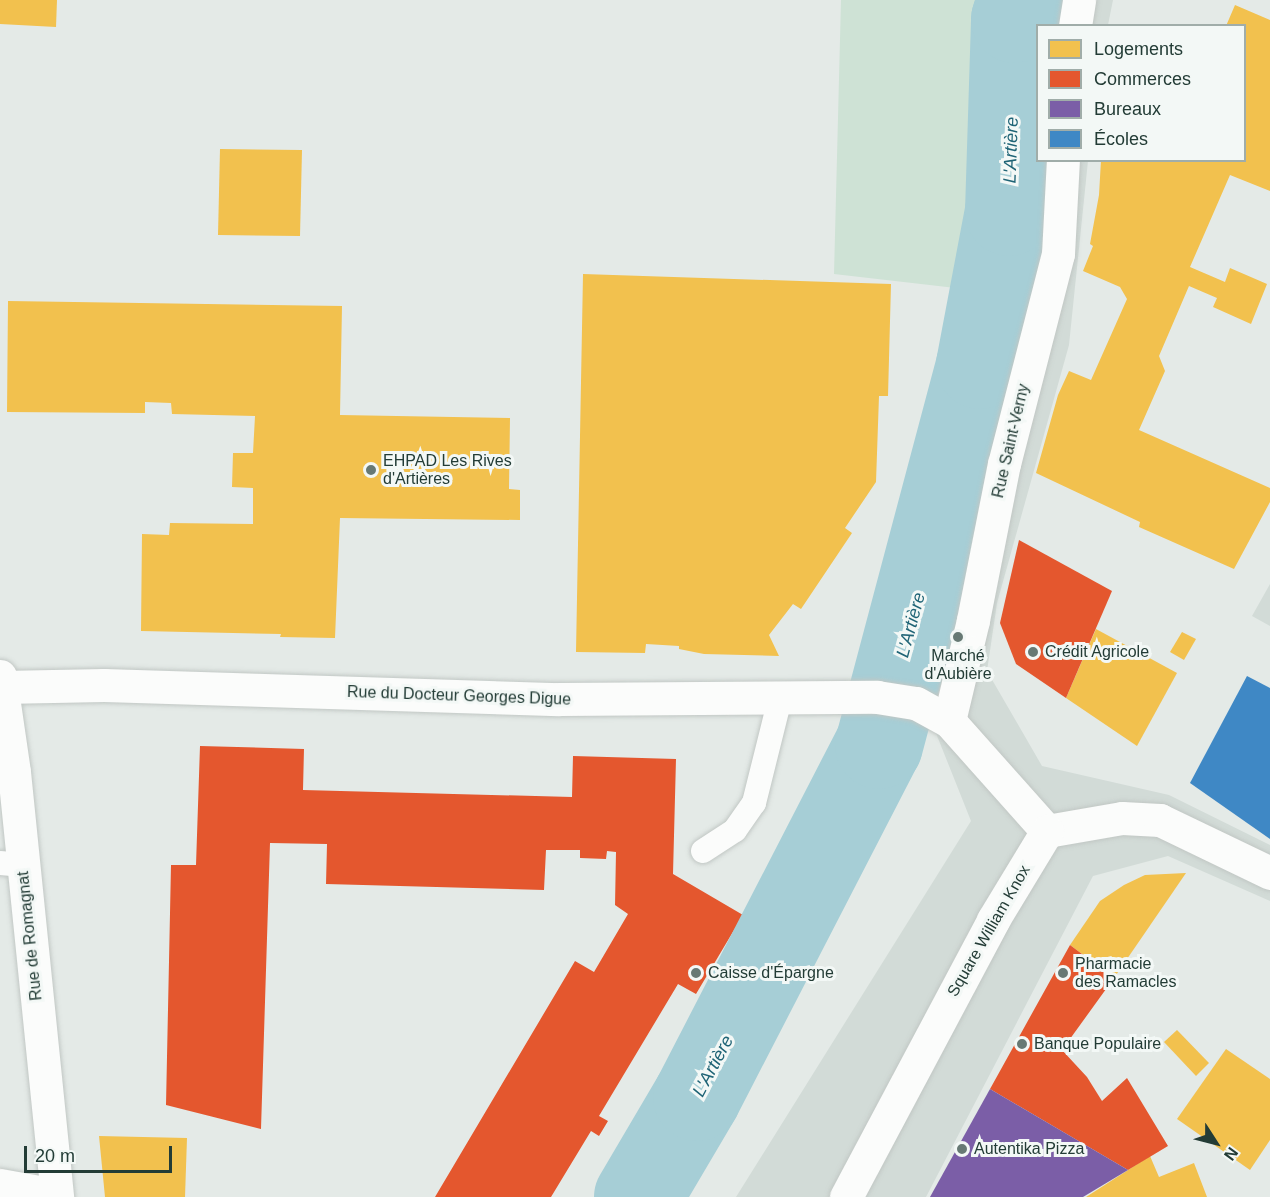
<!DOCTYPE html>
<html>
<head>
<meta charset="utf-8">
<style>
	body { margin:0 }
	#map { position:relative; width:1270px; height:1197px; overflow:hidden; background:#e4eae7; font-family:Arial,sans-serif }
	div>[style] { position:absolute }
	.built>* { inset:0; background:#d2dbd7 }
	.green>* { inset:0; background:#cee2d5 }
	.homes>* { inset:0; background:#f2c14e }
	.shops>* { inset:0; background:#e4572e }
	.offices>* { inset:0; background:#7b5ea7 }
	.schools>* { inset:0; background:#3f88c5 }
	.river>* { height:88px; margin:-44px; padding:0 44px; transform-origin:44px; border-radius:44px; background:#a6ced6 }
	.roads { filter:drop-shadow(0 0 2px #c1c7c4) drop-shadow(0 0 2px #c1c7c4) }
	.service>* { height:24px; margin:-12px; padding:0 12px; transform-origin:12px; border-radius:12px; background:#fbfcfb }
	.minor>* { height:33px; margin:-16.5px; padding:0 16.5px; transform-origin:16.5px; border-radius:16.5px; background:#fbfcfb }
	.secondary>* { height:33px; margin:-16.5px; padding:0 16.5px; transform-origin:16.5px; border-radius:16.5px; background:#fbfcfb }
	.dots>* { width:16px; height:16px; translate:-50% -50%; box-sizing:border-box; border:3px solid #f3f8f6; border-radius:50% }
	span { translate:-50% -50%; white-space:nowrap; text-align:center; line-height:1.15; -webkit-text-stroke:6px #f3f8f6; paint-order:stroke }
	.street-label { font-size:16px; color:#233c36 }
	.poi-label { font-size:16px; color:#233c36 }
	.left { translate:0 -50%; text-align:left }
	.water-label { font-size:18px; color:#1f6476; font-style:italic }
	.legend { position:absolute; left:1036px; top:24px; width:210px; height:138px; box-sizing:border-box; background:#f3f8f6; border:2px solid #a0ada9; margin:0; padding:8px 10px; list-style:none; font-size:18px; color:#233c36 }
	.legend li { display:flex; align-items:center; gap:12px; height:30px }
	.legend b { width:30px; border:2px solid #a0ada9 }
	.north { position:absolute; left:1186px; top:1113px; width:60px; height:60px; -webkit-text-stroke:4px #f3f8f6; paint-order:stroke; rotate:126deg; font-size:16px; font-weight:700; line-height:24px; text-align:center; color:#233c36 }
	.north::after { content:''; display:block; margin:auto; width:21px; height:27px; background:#233c36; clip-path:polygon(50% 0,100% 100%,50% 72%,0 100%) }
	.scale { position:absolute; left:24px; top:1146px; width:148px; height:27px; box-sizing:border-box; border:3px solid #233c36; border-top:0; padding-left:8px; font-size:18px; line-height:21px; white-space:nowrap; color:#233c36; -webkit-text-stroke:4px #f3f8f6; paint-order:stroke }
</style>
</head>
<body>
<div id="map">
	<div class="built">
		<div style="clip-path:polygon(1054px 0,1113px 0,1108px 25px,1050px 26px)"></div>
		<div style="clip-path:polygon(1037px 108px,1038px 160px,1088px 161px,1069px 345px,997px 603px,987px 671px,1042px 766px,1169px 795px,1270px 845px,1270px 901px,1168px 856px,1093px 876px,926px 1197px,736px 1197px,971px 821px,914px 678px,965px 475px)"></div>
		<div style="clip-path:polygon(1270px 584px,1270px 626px,1252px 616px)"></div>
	</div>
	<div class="green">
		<div style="clip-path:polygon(841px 0,1005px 0,998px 36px,989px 207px,979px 317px,951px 432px,877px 697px,858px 697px,914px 518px,973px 290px,834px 274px)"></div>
	</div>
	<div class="homes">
		<div style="clip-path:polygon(0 0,57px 0,56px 27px,0 24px)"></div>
		<div style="clip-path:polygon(1235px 5px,1270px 20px,1270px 191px,1230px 175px,1190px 267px,1225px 282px,1230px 268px,1267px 284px,1251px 324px,1213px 307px,1217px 298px,1189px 286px,1159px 356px,1165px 371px,1139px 430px,1270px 488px,1270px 502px,1234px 569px,1139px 527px,1140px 522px,1036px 473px,1058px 395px,1069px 371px,1091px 380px,1127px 299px,1120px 287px,1083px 271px,1093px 246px,1090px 244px,1099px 195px,1101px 160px,1245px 160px,1245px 26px,1226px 26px)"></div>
		<div style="clip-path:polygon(220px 149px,302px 150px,300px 236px,218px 235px)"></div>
		<div style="clip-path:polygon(583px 274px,891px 284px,888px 396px,879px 396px,876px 482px,845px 528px,852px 533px,801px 609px,793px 604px,769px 635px,779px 656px,704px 654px,679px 649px,679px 646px,646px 644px,645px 653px,576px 652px)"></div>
		<div style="clip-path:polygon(8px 301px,342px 306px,340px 415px,510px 418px,509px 489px,520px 490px,520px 520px,340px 518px,335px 638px,280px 637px,281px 634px,141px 631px,142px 534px,169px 535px,170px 523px,253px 524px,253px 488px,232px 487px,233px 453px,253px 453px,255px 416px,172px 414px,171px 403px,145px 402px,145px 413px,7px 412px)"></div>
		<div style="clip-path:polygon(1096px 629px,1177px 673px,1137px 746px,1066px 698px)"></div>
		<div style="clip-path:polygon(1182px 632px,1196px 639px,1184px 660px,1170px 652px)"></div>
		<div style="clip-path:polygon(1186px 873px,1114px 978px,1070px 945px,1100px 901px,1124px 885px,1145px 875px)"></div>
		<div style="clip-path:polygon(1177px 1030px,1209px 1063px,1196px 1076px,1164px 1042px)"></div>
		<div style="clip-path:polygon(1226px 1049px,1270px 1079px,1270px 1140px,1250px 1170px,1177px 1119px)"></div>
		<div style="clip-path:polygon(99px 1136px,187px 1138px,185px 1197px,105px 1197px)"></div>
		<div style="clip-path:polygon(1150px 1156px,1159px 1177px,1194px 1163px,1207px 1197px,1086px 1197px)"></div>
	</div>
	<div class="shops">
		<div style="clip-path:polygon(1019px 540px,1112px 591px,1066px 698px,1016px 664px,1000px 623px)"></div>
		<div style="clip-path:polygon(200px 746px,304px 749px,303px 790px,572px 797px,573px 756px,676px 759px,673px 874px,743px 915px,696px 994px,678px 984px,599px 1116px,608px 1121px,599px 1136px,591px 1131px,551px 1197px,435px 1197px,575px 961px,594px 972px,628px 914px,615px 905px,616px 852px,607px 851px,606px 859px,580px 858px,580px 850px,546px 850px,544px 890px,326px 884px,327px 844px,270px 843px,261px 1129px,166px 1105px,171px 865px,196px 865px)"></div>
		<div style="clip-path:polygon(1070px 945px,1114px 978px,1062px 1050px,1087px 1077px,1102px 1101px,1127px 1078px,1168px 1146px,1128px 1170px,990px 1089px)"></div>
	</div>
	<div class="offices">
		<div style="clip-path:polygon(990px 1089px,1128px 1170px,1083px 1197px,930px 1197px)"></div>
	</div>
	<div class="schools">
		<div style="clip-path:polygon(1247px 676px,1270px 688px,1270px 839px,1190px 783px)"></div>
	</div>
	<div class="river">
		<div style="left:638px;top:1197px;width:116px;rotate:-59.5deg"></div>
		<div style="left:697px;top:1097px;width:396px;rotate:-62.7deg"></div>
		<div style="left:879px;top:745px;width:393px;rotate:-75.1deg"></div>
		<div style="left:980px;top:365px;width:156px;rotate:-79.3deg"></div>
		<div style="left:1009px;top:212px;width:193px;rotate:-88.2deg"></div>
		<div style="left:1015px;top:19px;width:20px;rotate:-72deg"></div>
	</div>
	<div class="roads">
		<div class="service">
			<div style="left:703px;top:851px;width:38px;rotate:-33deg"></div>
			<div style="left:735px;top:830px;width:33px;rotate:-55deg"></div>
			<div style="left:754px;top:803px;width:107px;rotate:-76deg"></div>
			<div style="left:0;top:863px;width:23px;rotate:5deg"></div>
		</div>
		<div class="minor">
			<div style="left:1075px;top:26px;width:26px;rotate:-81deg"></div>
			<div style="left:2px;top:687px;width:102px;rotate:-1.1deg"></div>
			<div style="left:104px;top:685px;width:455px;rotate:1.8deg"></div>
			<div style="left:559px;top:699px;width:318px;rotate:-0.4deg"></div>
			<div style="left:877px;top:697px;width:39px;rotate:9deg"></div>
			<div style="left:916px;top:703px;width:38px;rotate:29deg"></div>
			<div style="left:949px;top:721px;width:147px;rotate:48.3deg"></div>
			<div style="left:949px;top:721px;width:104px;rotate:-76.6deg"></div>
			<div style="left:973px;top:620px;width:159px;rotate:-78.8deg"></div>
			<div style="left:1004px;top:464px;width:217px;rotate:-75.6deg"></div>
			<div style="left:1058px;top:254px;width:94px;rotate:-87deg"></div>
			<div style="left:1047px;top:831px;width:76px;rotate:-9.8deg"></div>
			<div style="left:1122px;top:818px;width:38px;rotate:3deg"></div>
			<div style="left:1160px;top:820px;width:122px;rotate:25.7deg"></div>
			<div style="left:0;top:1185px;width:57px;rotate:10.1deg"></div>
			<div style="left:846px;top:1197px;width:314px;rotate:-62deg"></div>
			<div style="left:993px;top:920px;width:104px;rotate:-58.8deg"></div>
		</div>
		<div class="secondary">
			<div style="left:0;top:676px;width:97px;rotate:81.7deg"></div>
			<div style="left:14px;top:772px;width:427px;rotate:84.2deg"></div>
		</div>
	</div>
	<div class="dots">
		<div style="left:371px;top:470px;background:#677974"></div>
		<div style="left:958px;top:637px;background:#677974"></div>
		<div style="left:1033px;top:652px;background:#677974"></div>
		<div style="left:696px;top:973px;background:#677974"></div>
		<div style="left:1063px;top:973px;background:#677974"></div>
		<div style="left:1022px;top:1044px;background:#677974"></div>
		<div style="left:962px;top:1149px;background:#677974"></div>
	</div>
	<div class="street-label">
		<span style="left:1011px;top:441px;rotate:-77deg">Rue Saint-Verny</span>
		<span style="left:459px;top:696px;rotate:2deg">Rue du Docteur Georges Digue</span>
		<span style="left:989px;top:931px;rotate:-60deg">Square William Knox</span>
		<span style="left:30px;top:936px;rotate:-96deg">Rue de Romagnat</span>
	</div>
	<div class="poi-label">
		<span class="left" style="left:383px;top:470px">EHPAD Les Rives<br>d'Artières</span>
		<span class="left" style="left:1045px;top:652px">Crédit Agricole</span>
		<span style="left:958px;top:665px">Marché<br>d'Aubière</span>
		<span class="left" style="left:1075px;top:973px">Pharmacie<br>des Ramacles</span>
		<span class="left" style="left:708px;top:973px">Caisse d'Épargne</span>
		<span class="left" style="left:1034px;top:1044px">Banque Populaire</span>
		<span class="left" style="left:974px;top:1149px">Autentika Pizza</span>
	</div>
	<div class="water-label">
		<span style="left:1011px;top:150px;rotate:-88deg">L'Artière</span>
		<span style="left:911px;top:625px;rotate:-75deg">L'Artière</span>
		<span style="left:713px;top:1066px;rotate:-62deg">L'Artière</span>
	</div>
	<ul class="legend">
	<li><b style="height:16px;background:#f2c14e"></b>Logements</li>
	<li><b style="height:16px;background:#e4572e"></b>Commerces</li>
	<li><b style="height:16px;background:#7b5ea7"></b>Bureaux</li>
	<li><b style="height:16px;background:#3f88c5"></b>Écoles</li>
	</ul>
	<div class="north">N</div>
	<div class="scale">20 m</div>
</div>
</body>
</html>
